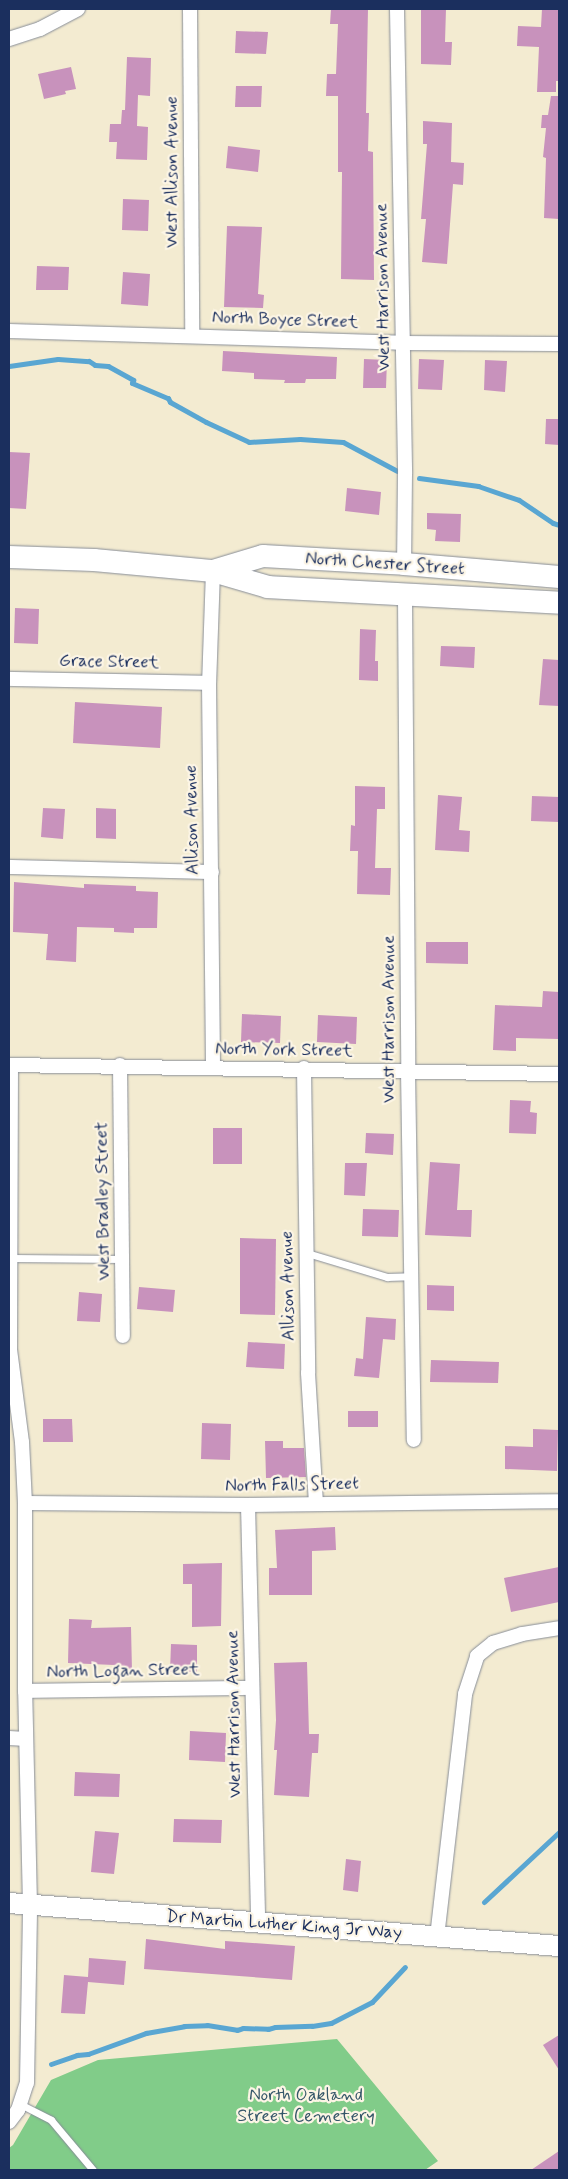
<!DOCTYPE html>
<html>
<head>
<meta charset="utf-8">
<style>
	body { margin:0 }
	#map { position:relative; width:568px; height:2179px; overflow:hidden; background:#f3ebd1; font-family:Mynerve,sans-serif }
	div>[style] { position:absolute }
	.green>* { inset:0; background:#81cc89 }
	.stream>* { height:5px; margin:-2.5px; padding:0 2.5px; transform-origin:2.5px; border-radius:2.5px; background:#59a6d2 }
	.building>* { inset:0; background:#c892bc }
	.roads { filter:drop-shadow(0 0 1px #878d98) drop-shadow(0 0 1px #878d98) }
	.service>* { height:7px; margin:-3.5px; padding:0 3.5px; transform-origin:3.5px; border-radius:3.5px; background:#fff }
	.minor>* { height:14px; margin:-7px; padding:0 7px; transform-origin:7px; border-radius:7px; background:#fff }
	.secondary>* { height:20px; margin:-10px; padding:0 10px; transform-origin:10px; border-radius:10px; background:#fff }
	.primary>* { height:22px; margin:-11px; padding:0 11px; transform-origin:11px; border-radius:11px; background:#fff }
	span { translate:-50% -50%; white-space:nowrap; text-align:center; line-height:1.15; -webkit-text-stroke:4.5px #fcf5e5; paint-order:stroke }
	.street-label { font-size:18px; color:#1b2f5e }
	.park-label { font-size:18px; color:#345669 }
	.frame { position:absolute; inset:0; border:10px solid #1b2f5e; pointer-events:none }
</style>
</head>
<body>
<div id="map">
	<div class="green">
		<div style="clip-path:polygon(337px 2039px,438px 2161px,425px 2170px,9px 2170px,9px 2148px,13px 2145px,51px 2080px,98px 2060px)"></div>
	</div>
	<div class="stream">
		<div style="left:9px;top:366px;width:49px;rotate:-8.1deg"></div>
		<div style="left:58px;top:359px;width:31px;rotate:4deg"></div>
		<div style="left:89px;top:361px;width:7px;rotate:34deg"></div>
		<div style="left:95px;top:365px;width:13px;rotate:4deg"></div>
		<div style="left:108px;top:366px;width:29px;rotate:29deg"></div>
		<div style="left:133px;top:380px;width:3px;rotate:108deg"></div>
		<div style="left:132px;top:383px;width:39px;rotate:23deg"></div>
		<div style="left:168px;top:398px;width:4px;rotate:63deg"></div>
		<div style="left:170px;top:402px;width:41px;rotate:29.1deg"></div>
		<div style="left:206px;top:422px;width:47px;rotate:24.9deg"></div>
		<div style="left:249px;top:442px;width:51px;rotate:-3.4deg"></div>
		<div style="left:300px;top:439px;width:43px;rotate:4deg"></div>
		<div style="left:343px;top:442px;width:61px;rotate:28.2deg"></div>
		<div style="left:419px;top:478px;width:60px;rotate:7.7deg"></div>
		<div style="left:478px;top:486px;width:43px;rotate:18.9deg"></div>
		<div style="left:519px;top:500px;width:41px;rotate:34.1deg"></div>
		<div style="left:553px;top:523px;width:6px;rotate:18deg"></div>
		<div style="left:484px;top:1902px;width:103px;rotate:-43deg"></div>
		<div style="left:51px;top:2064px;width:28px;rotate:-19deg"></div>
		<div style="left:77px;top:2055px;width:11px;rotate:-5deg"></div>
		<div style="left:88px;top:2054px;width:62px;rotate:-19.9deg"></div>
		<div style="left:146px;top:2033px;width:39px;rotate:-10deg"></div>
		<div style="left:184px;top:2026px;width:23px;rotate:-2deg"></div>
		<div style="left:207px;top:2025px;width:30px;rotate:9deg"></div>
		<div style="left:237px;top:2030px;width:6px;rotate:-18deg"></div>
		<div style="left:243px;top:2028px;width:25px;rotate:2deg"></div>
		<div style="left:268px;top:2029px;width:7px;rotate:-16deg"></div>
		<div style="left:275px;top:2027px;width:37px;rotate:-2deg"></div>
		<div style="left:312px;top:2026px;width:19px;rotate:-9deg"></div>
		<div style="left:331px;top:2023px;width:46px;rotate:-27.1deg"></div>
		<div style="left:372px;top:2002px;width:48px;rotate:-46.7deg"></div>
	</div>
	<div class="building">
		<div style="clip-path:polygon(331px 9px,368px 9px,366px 113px,369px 113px,368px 151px,373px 152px,374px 280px,341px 279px,342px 172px,338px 172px,338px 96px,326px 96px,327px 74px,336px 74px,338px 24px,330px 24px)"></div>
		<div style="clip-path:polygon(421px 9px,446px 9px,445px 42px,452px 42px,451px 65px,421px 64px)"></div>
		<div style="clip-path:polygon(542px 9px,559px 9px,559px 81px,556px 81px,556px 92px,537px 92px,539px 47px,517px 46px,518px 26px,541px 27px)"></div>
		<div style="clip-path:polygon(236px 31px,268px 32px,266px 54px,235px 53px)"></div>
		<div style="clip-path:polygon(127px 57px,151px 58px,150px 96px,138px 95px,137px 126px,148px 127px,147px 160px,116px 159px,117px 142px,109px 142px,110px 124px,121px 124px,122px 110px,125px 110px)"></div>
		<div style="clip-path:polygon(71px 67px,76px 89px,65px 91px,66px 94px,44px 99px,38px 74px)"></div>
		<div style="clip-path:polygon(236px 86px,262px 86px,261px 107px,235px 107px)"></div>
		<div style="clip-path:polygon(551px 96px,559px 96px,559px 219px,544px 218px,546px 158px,543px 157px,546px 128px,541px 128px,542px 115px,548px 115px)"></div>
		<div style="clip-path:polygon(423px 121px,452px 123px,451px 162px,464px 163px,463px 185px,453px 184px,447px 264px,422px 262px,426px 219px,421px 219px,427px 144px,423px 144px)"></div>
		<div style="clip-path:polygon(228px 146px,260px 150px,258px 172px,226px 168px)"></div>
		<div style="clip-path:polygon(123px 199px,149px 200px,148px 231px,122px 230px)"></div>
		<div style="clip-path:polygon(227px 226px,262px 227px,258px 294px,264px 295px,263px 308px,224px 307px)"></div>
		<div style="clip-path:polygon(37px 266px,69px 267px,68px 290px,36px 290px)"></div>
		<div style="clip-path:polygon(123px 272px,150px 274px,148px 306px,121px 304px)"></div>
		<div style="clip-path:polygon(223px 351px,337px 357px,336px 379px,306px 379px,305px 383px,284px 383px,285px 380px,254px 379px,254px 373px,222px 371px)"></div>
		<div style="clip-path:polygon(364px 359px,387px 360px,386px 388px,363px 388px)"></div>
		<div style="clip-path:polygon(419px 359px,444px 360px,442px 390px,418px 389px)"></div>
		<div style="clip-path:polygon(485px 360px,507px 361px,505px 392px,484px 390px)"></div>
		<div style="clip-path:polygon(546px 419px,559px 419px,559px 445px,545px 444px)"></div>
		<div style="clip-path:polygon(9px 452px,30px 453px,26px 509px,9px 508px)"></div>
		<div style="clip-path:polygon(347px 488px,381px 492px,379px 515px,345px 511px)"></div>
		<div style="clip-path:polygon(427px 513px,461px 514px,460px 542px,435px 541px,436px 530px,427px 529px)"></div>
		<div style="clip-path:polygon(15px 608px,39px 609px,38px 644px,14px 643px)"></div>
		<div style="clip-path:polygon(360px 629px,376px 630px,375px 661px,378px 661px,378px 681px,359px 680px)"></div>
		<div style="clip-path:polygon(441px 646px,475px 647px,474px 668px,440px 666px)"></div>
		<div style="clip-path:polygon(543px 659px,559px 660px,559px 706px,539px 705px)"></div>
		<div style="clip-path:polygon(75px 702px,162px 707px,160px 748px,73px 743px)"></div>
		<div style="clip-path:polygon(355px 786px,385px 787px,385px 809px,377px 809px,375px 868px,391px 868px,390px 895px,357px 894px,358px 851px,350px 851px,351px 825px,355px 826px)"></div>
		<div style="clip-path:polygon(438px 795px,462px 797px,459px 830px,470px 831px,469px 852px,435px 850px)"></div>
		<div style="clip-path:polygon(532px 796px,559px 797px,559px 822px,531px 821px)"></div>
		<div style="clip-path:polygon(43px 808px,65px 809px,63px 839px,41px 837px)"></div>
		<div style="clip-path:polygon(96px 808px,116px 809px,116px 839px,96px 838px)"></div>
		<div style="clip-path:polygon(14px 882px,84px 888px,84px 884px,136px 886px,136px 891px,158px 892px,157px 928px,134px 928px,134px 933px,114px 932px,114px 928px,77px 927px,76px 962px,46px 960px,48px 934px,13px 932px)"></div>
		<div style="clip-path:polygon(426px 942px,468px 942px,468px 964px,426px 963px)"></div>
		<div style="clip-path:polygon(543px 991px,559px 992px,559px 1039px,516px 1038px,516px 1051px,493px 1050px,495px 1005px,542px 1007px)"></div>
		<div style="clip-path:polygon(242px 1014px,281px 1016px,280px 1043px,241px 1042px)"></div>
		<div style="clip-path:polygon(318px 1015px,357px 1017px,356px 1044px,317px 1042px)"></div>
		<div style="clip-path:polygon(510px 1100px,531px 1101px,530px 1112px,537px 1113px,536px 1134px,509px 1133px)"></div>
		<div style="clip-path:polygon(213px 1128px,242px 1128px,242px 1164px,213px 1164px)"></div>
		<div style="clip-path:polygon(366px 1133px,394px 1134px,393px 1155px,365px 1153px)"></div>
		<div style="clip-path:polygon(430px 1162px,460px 1164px,457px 1210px,472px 1210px,471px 1237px,425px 1235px)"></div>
		<div style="clip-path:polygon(345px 1163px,367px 1163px,365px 1196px,344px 1195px)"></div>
		<div style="clip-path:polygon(363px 1209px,399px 1210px,398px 1237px,362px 1236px)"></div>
		<div style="clip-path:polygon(240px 1238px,276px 1239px,275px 1315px,240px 1314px)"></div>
		<div style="clip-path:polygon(427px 1285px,454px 1286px,454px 1311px,427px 1310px)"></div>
		<div style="clip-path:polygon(139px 1287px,175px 1290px,173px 1312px,137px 1309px)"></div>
		<div style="clip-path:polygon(79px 1292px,102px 1294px,100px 1322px,77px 1321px)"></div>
		<div style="clip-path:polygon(366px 1317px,396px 1319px,395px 1340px,383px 1339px,379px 1378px,354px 1376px,356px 1358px,363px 1359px)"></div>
		<div style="clip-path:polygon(248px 1342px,285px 1344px,284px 1369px,246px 1367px)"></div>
		<div style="clip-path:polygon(431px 1360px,499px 1362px,498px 1383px,430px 1382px)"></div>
		<div style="clip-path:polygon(348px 1411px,378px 1411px,378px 1427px,348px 1427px)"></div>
		<div style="clip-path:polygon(43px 1419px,72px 1419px,73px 1442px,43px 1442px)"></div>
		<div style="clip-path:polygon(202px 1423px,231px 1424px,230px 1460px,201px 1459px)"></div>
		<div style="clip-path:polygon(533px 1429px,558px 1430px,557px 1471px,505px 1469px,505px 1446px,533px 1447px)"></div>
		<div style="clip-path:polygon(265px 1441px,283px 1441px,283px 1448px,304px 1448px,306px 1477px,266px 1478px)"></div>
		<div style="clip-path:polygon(335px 1527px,336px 1550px,312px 1551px,312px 1595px,269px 1595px,269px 1568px,277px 1568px,275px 1530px)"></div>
		<div style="clip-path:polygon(222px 1563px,221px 1626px,192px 1627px,192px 1584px,183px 1584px,183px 1564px)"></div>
		<div style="clip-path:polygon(559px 1567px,559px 1602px,511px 1612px,504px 1578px)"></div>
		<div style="clip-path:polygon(69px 1619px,92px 1620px,91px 1628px,131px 1627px,132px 1671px,114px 1671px,114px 1665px,68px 1663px)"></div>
		<div style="clip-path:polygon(171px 1644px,197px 1645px,197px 1672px,170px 1672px)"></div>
		<div style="clip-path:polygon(307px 1662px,309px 1734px,319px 1734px,318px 1753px,312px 1753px,309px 1797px,274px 1795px,277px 1750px,274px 1750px,276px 1720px,274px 1663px)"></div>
		<div style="clip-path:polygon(190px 1731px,226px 1733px,225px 1762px,189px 1760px)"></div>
		<div style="clip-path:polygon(75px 1772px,120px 1774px,119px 1797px,74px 1796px)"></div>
		<div style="clip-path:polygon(174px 1819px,222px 1820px,221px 1843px,173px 1842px)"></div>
		<div style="clip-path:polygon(95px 1831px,119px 1833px,114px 1874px,91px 1872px)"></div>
		<div style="clip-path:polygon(346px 1859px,361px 1861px,358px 1892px,343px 1890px)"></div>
		<div style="clip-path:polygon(146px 1939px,225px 1949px,225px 1941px,295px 1946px,292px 1980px,144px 1969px)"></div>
		<div style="clip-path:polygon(89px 1958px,126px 1961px,124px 1985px,88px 1982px,85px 2014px,61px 2013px,64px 1975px,88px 1977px)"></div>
		<div style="clip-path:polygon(559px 2035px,559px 2070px,543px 2045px)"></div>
		<div style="clip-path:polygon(559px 2151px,559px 2170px,531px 2170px)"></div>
	</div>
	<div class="roads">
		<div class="service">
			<div style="left:307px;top:1253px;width:84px;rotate:16.7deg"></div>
			<div style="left:387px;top:1277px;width:23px;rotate:-2deg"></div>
			<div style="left:12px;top:1258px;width:110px;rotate:0.5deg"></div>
			<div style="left:20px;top:2104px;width:35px;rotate:27deg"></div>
			<div style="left:51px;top:2120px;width:65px;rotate:50deg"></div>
		</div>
		<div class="minor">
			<div style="left:190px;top:9px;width:326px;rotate:89.6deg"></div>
			<div style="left:397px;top:9px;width:465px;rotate:89deg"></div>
			<div style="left:405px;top:474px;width:90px;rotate:90.6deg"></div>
			<div style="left:9px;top:39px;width:33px;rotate:-18deg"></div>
			<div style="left:40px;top:29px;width:43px;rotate:-27.8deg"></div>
			<div style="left:9px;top:331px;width:393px;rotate:1.7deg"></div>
			<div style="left:402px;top:343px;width:157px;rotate:0.4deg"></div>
			<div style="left:213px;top:571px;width:112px;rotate:92deg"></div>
			<div style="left:209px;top:683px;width:384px;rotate:89.4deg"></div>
			<div style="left:405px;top:596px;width:475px;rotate:89.6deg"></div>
			<div style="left:408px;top:1071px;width:369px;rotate:89.1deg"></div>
			<div style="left:9px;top:679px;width:200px;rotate:1.1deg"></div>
			<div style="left:9px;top:867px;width:203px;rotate:1.4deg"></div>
			<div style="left:9px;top:1065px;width:550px;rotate:0.94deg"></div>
			<div style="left:120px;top:1065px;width:271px;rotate:89.4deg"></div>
			<div style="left:304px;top:1068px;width:305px;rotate:89.2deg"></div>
			<div style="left:308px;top:1373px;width:130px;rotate:86.5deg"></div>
			<div style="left:25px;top:1503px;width:223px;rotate:0.5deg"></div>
			<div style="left:248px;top:1505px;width:311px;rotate:-0.7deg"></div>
			<div style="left:248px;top:1505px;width:418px;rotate:88.6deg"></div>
			<div style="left:25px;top:1691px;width:227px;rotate:-0.8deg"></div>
			<div style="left:9px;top:1738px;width:17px;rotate:3deg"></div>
			<div style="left:437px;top:1937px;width:245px;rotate:-83.4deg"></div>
			<div style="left:465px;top:1694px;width:40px;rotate:-72deg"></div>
			<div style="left:477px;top:1656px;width:21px;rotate:-39deg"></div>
			<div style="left:493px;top:1643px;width:30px;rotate:-17deg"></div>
			<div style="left:522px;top:1634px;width:37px;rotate:-9deg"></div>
			<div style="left:9px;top:2122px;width:15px;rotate:-53deg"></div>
			<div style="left:18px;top:2110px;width:28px;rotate:-72deg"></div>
			<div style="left:27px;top:2083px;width:178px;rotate:-89deg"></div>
			<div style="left:30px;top:1905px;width:214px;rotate:-91.3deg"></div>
			<div style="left:25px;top:1691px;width:188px;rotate:-90deg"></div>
			<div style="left:25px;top:1503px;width:61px;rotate:-92.8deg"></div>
			<div style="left:22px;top:1442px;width:93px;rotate:-97.4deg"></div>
			<div style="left:10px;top:1350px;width:285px;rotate:-89.8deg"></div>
		</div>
		<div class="secondary">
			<div style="left:9px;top:1903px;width:552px;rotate:4.47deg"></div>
		</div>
		<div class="primary">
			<div style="left:9px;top:557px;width:85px;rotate:2deg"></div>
			<div style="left:94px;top:560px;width:120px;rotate:5.3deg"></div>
			<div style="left:213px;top:571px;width:57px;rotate:16.2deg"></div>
			<div style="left:268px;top:587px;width:291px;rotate:3.1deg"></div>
			<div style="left:213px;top:571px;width:52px;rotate:-16.7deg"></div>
			<div style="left:263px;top:556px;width:141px;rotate:3.2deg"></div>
			<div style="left:404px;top:564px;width:156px;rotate:4.8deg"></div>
		</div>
	</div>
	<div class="street-label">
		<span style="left:172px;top:172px;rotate:-90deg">West Allison Avenue</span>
		<span style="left:383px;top:287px;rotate:-91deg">West Harrison Avenue</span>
		<span style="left:285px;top:320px;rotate:2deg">North Boyce Street</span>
		<span style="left:385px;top:564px;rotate:4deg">North Chester Street</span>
		<span style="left:109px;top:662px;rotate:1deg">Grace Street</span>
		<span style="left:192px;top:820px;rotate:-91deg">Allison Avenue</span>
		<span style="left:389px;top:1019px;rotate:-90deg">West Harrison Avenue</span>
		<span style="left:284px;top:1050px;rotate:1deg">North York Street</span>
		<span style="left:103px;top:1201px;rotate:-91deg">West Bradley Street</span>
		<span style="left:288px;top:1286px;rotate:-91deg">Allison Avenue</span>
		<span style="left:292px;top:1485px;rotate:-1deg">North Falls Street</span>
		<span style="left:123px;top:1671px;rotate:-1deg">North Logan Street</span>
		<span style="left:234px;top:1714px;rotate:-91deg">West Harrison Avenue</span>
		<span style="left:284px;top:1925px;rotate:4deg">Dr Martin Luther King Jr Way</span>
	</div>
	<div class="park-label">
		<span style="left:306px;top:2106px">North Oakland<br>Street Cemetery</span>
	</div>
	<div class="frame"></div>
</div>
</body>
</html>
